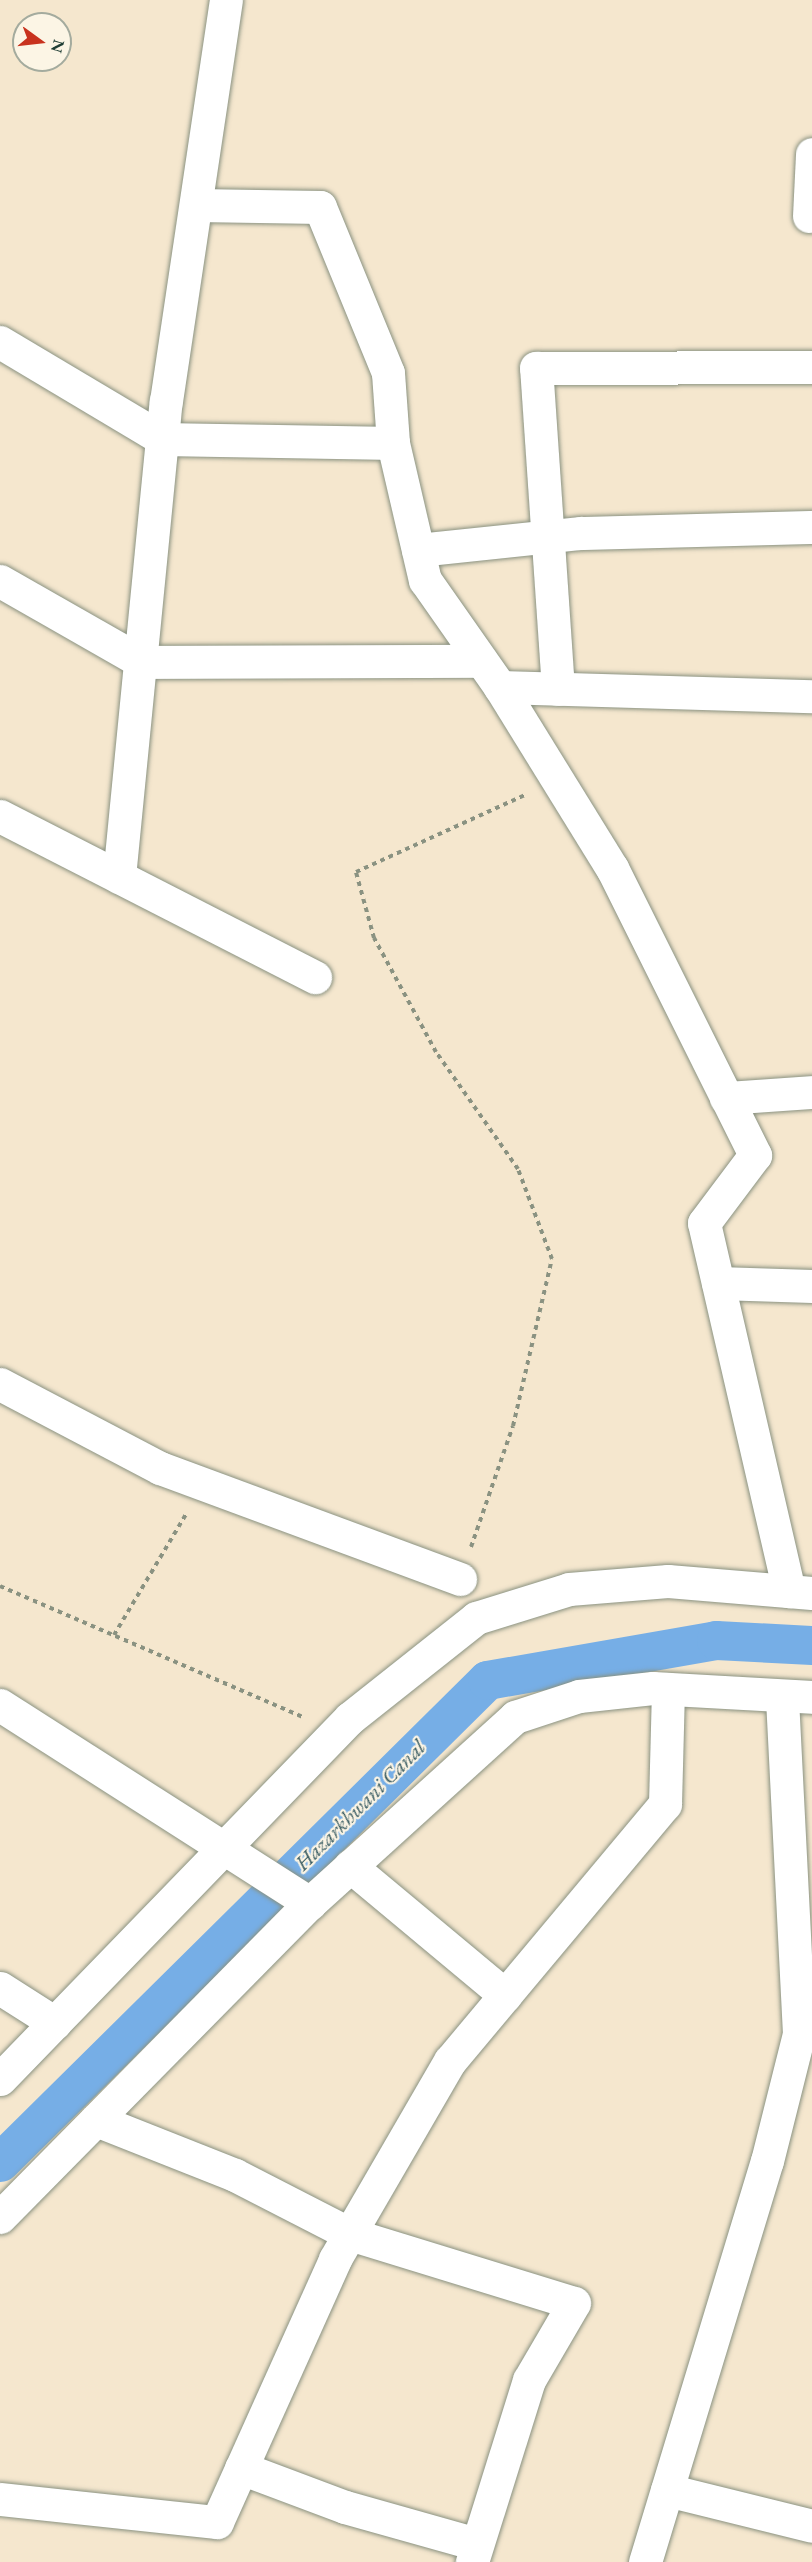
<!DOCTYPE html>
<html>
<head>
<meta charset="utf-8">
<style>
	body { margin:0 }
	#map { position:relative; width:812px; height:2562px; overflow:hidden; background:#f5e7ce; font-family:"EB Garamond",serif }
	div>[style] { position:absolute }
	.canal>* { height:39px; margin:-19.5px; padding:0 19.5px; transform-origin:19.5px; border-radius:19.5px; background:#76aee6 }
	.path>* { height:4px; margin-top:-2px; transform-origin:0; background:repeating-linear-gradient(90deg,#8a9281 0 4.5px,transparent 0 9px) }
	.roads { filter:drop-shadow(0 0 2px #8a9281) drop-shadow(0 0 2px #8a9281) }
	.street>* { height:33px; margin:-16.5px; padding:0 16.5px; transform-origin:16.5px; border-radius:16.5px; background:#fff }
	span { translate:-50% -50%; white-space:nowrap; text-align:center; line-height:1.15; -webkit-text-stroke:4.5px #fcf5e5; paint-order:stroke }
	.water-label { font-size:22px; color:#355960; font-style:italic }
	.north { position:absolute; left:12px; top:12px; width:60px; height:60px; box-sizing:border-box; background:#fcf5e5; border:2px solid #a4ab9e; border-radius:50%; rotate:105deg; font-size:16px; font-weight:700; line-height:24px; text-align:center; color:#1f3d34 }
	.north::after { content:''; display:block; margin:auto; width:21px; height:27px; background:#c8321e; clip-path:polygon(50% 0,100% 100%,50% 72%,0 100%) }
</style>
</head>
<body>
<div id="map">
	<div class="canal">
		<div style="left:0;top:2162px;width:685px;rotate:-44.7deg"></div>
		<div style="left:487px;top:1680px;width:232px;rotate:-9.9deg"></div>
		<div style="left:716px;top:1640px;width:96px;rotate:3deg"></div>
	</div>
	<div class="path">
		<div style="left:471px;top:1547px;width:128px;rotate:-70.9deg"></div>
		<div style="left:513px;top:1426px;width:171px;rotate:-76.9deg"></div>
		<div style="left:552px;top:1259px;width:96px;rotate:-110.7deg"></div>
		<div style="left:518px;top:1169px;width:143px;rotate:-125deg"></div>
		<div style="left:436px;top:1052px;width:130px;rotate:-118.5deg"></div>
		<div style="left:374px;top:938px;width:68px;rotate:-105.3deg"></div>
		<div style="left:356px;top:872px;width:188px;rotate:-24.5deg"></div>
		<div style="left:0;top:1586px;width:329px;rotate:23.4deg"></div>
		<div style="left:114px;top:1635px;width:141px;rotate:-59.2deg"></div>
	</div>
	<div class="roads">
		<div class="street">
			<div style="left:196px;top:205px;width:124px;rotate:0.9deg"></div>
			<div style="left:320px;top:207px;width:179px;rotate:67.7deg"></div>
			<div style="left:388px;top:373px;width:70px;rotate:85.9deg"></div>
			<div style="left:393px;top:443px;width:141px;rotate:76.9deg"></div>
			<div style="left:425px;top:580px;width:131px;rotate:55deg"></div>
			<div style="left:500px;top:687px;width:213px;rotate:58.3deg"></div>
			<div style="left:612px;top:868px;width:321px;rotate:63.5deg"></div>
			<div style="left:755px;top:1155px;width:85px;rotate:126.9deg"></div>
			<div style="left:704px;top:1223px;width:378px;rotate:77deg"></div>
			<div style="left:809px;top:216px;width:62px;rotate:-87.2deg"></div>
			<div style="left:0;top:342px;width:190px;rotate:30.8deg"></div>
			<div style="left:163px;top:439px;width:230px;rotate:1deg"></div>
			<div style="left:418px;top:550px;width:164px;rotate:-6deg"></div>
			<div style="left:581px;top:533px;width:231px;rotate:-1.5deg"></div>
			<div style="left:0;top:581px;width:163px;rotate:29.7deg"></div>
			<div style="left:142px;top:662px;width:339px;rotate:-0.2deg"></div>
			<div style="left:500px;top:687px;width:312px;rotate:1.7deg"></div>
			<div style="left:558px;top:689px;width:322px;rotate:-93.9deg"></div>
			<div style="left:536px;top:368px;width:276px;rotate:-0.2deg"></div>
			<div style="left:0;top:816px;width:354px;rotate:27.1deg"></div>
			<div style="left:119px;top:877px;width:478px;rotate:-84.4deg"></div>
			<div style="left:166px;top:401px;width:405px;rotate:-81.5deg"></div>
			<div style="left:726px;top:1098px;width:86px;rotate:-4deg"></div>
			<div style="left:718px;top:1283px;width:94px;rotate:1.8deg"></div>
			<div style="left:0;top:1384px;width:181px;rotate:27.7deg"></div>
			<div style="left:160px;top:1468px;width:320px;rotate:20.3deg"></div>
			<div style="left:0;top:1705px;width:368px;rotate:32.6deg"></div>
			<div style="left:350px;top:1866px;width:202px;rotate:39.8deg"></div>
			<div style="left:0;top:1988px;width:65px;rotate:32.5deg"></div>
			<div style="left:0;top:2079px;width:503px;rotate:-45.89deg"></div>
			<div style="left:350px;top:1718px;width:161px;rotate:-38.4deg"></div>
			<div style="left:476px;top:1618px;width:97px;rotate:-17.3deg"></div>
			<div style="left:569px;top:1589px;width:99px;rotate:-4.6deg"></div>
			<div style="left:668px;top:1581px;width:144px;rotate:4.8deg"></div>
			<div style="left:96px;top:2120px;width:149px;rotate:21.6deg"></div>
			<div style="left:235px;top:2175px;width:129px;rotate:27.2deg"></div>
			<div style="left:350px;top:2234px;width:234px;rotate:17.1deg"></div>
			<div style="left:574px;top:2303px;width:89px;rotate:120.3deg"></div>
			<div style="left:529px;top:2380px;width:191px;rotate:107.4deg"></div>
			<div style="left:0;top:2217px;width:441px;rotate:-45.4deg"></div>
			<div style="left:310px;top:1903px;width:277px;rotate:-42.2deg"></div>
			<div style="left:515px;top:1717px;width:67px;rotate:-18.2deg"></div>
			<div style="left:579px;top:1696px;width:74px;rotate:-6.2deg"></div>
			<div style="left:653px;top:1688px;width:159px;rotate:3.2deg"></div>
			<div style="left:241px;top:2468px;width:111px;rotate:20.6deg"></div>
			<div style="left:345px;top:2507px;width:137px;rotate:15.7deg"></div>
			<div style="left:667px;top:2490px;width:149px;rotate:13.9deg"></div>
			<div style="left:0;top:2499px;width:218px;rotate:6.1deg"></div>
			<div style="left:217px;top:2522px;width:288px;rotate:-65.8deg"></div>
			<div style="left:335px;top:2259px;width:229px;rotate:-59.9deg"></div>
			<div style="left:450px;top:2061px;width:335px;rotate:-50.1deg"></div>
			<div style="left:665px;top:1804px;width:115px;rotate:-88.5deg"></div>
			<div style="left:645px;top:2562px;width:419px;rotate:-73.1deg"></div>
			<div style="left:767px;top:2161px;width:131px;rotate:-75.9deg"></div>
			<div style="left:799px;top:2034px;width:338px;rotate:-92.9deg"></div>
		</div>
	</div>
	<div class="water-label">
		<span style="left:360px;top:1805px;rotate:-45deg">Hazarkhwani Canal</span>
	</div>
	<div class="north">N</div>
</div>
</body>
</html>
